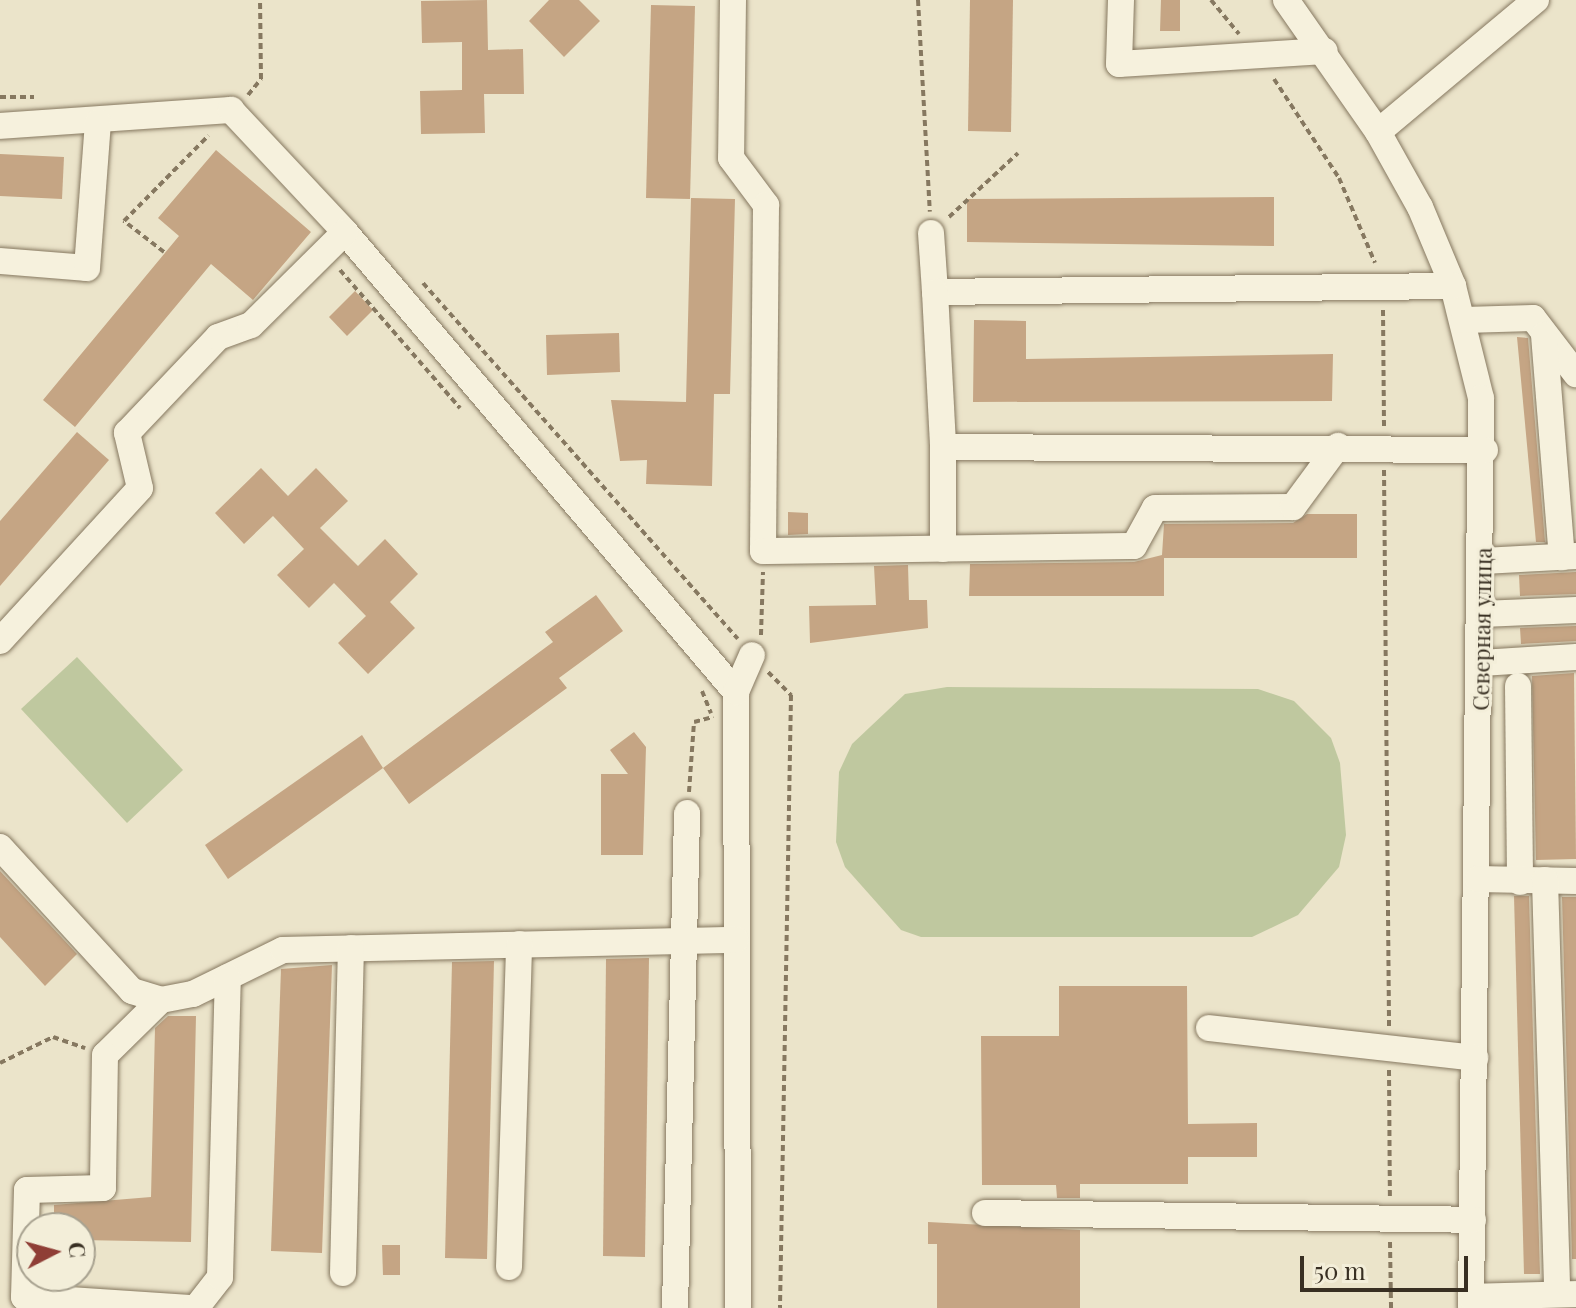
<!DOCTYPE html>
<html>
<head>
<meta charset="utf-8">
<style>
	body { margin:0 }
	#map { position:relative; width:1576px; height:1308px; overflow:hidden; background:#ebe4ca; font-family:"Playfair Display",serif }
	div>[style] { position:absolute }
	.green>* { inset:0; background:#bfc89f }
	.building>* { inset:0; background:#c5a584 }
	.path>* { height:4px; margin-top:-2px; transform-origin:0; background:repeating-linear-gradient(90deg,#867860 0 6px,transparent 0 10px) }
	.roads { filter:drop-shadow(0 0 2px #867860) drop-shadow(0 0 2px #867860) }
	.minor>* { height:26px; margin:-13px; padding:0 13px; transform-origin:13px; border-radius:13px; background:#f6f1dd }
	span { translate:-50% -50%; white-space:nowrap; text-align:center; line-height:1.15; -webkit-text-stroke:6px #f3eed9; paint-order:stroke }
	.street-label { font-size:22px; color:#382f22 }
	.north { position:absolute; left:16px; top:1212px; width:80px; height:80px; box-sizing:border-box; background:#f3eed9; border:2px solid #a8a290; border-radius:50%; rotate:84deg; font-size:22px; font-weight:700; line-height:32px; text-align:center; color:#382f22 }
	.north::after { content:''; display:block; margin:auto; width:28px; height:36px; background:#8f3e36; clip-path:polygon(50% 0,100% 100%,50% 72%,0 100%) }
	.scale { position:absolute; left:1300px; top:1256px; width:168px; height:36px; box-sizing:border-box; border:4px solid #382f22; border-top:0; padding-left:10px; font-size:24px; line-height:28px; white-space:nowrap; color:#382f22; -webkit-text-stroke:6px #f3eed9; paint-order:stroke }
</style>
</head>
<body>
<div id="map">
	<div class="green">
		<div style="clip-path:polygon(77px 657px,183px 770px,127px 823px,21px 709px)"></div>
		<div style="clip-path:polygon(947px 687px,1258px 689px,1294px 701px,1331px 738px,1340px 763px,1346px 835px,1339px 867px,1298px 915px,1252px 937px,921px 937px,901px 930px,845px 867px,836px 842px,839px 772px,852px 744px,905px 694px)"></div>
	</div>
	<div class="building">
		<div style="clip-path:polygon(487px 0,488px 50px,523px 49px,524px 94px,484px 94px,485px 133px,421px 134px,420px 91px,462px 90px,462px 42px,422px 43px,421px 1px)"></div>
		<div style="clip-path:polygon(549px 0,579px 0,600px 21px,564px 57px,529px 21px)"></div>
		<div style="clip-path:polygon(970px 0,1013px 0,1011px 132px,968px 131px)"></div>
		<div style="clip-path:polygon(1161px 0,1180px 0,1180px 31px,1160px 31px)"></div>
		<div style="clip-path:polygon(651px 5px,695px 6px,690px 199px,646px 198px)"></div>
		<div style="clip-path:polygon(216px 150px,311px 232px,253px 300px,211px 264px,75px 427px,43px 400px,179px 236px,158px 218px)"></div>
		<div style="clip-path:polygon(0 154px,64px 157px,62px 199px,0 196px)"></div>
		<div style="clip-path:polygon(1274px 197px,1274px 246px,967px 242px,967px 199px)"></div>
		<div style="clip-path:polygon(691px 198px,735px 199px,730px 394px,714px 394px,712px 486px,646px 484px,647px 460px,620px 461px,611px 400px,686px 402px)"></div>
		<div style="clip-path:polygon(355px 291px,373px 310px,347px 336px,329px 317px)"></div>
		<div style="clip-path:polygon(974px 320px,1026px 321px,1026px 359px,1333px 354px,1332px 401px,973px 402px)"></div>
		<div style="clip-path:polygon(619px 333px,620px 372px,547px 375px,546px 335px)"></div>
		<div style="clip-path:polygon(1517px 337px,1528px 338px,1545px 542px,1536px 542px)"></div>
		<div style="clip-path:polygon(77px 432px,109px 460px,0 586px,0 521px)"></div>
		<div style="clip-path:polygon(261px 468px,288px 496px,316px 468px,348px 501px,320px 528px,358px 566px,385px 539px,418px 574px,390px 602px,415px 628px,368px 674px,338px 643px,366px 616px,334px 583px,309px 608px,277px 575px,304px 549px,273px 516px,244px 544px,215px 513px)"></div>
		<div style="clip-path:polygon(788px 512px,808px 513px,808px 534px,788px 535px)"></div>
		<div style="clip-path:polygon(1307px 514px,1357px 514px,1357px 558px,1164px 558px,1164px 596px,969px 596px,970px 564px,1134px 562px,1162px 555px,1164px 524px,1293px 523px)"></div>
		<div style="clip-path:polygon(908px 565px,909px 600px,927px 600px,928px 628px,810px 643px,809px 606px,876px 605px,874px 566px)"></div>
		<div style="clip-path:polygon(1576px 572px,1576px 594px,1520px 596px,1519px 575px)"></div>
		<div style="clip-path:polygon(596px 595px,623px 631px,559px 678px,567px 688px,409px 804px,383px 768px,553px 642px,545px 632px)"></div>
		<div style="clip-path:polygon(1576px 626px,1576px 641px,1521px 644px,1520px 628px)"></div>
		<div style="clip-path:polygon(1574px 673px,1576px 859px,1536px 860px,1532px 676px)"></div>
		<div style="clip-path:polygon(634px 732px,646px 747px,643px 855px,601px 855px,601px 774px,628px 774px,610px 750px)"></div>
		<div style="clip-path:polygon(362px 735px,383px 768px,228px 879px,205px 845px)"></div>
		<div style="clip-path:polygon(0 871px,77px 954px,45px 986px,0 937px)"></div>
		<div style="clip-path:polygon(1514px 896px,1529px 896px,1540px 1274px,1524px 1274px)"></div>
		<div style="clip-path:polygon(1562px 897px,1576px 897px,1576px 1259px,1572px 1259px)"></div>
		<div style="clip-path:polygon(649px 958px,645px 1257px,603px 1256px,606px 959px)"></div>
		<div style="clip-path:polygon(494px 961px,487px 1259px,445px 1258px,452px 962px)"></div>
		<div style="clip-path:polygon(332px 965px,322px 1253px,271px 1251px,281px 969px)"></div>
		<div style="clip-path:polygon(1059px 986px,1187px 986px,1188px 1124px,1257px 1123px,1257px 1157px,1188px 1157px,1188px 1184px,1080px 1184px,1080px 1198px,1057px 1198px,1056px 1185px,982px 1185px,981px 1036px,1059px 1036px)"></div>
		<div style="clip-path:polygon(168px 1016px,196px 1016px,191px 1242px,80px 1240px,80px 1228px,54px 1228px,54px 1205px,151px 1197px,155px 1028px)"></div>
		<div style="clip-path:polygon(928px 1222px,1080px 1230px,1080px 1308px,937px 1308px,937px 1244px,928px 1244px)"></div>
		<div style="clip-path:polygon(382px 1245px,400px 1245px,400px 1275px,383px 1275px)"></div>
	</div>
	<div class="path">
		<div style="left:918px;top:0;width:212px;rotate:86.8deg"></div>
		<div style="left:1211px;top:0;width:44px;rotate:50.5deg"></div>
		<div style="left:1274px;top:79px;width:118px;rotate:56.7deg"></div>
		<div style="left:1339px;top:178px;width:92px;rotate:67deg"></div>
		<div style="left:248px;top:95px;width:21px;rotate:-51deg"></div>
		<div style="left:261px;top:79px;width:79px;rotate:-90.7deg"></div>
		<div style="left:0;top:97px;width:34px"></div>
		<div style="left:949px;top:217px;width:94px;rotate:-42.8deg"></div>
		<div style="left:164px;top:252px;width:51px;rotate:-142.2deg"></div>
		<div style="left:124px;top:221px;width:120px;rotate:-45.3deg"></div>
		<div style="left:340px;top:270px;width:183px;rotate:49deg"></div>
		<div style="left:423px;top:283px;width:475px;rotate:48.5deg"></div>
		<div style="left:1383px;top:310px;width:116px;rotate:89.5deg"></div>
		<div style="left:1384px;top:470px;width:556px;rotate:89.48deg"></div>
		<div style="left:761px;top:635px;width:63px;rotate:-88.2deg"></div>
		<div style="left:768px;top:672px;width:33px;rotate:45deg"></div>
		<div style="left:791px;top:695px;width:613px;rotate:91.03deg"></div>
		<div style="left:702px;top:691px;width:24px;rotate:68deg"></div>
		<div style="left:689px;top:792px;width:70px;rotate:-85.9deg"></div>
		<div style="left:694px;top:722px;width:20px;rotate:-15deg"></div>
		<div style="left:0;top:1063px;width:59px;rotate:-26.1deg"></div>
		<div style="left:53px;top:1037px;width:34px;rotate:19deg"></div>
		<div style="left:1389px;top:1070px;width:128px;rotate:89.6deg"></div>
		<div style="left:1390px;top:1242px;width:66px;rotate:89.1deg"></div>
	</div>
	<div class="roads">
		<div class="minor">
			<div style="left:733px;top:0;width:158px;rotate:90.7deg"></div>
			<div style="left:731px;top:158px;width:59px;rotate:53.3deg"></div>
			<div style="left:766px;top:205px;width:346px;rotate:90.5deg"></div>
			<div style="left:763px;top:551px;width:371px;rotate:-0.8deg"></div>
			<div style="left:1134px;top:546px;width:43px;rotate:-61.1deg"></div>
			<div style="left:1155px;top:508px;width:138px;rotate:-0.4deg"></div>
			<div style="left:1293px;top:507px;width:76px;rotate:-53.6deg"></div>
			<div style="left:1121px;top:0;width:64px;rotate:91.8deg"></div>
			<div style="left:1119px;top:64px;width:206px;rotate:-3.6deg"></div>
			<div style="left:1286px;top:0;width:161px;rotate:55.1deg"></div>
			<div style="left:1378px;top:132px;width:86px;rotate:60.8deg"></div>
			<div style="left:1420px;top:207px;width:86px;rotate:67.3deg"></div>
			<div style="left:1453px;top:286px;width:115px;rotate:76deg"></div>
			<div style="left:1481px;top:398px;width:910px;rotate:90.63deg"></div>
			<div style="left:0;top:126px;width:232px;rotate:-4deg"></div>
			<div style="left:231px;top:110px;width:167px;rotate:46.9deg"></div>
			<div style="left:345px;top:232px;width:604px;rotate:49.64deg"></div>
			<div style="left:736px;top:692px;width:616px;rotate:89.81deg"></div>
			<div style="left:1378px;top:132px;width:206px;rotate:-39.9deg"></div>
			<div style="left:931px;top:233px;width:59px;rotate:86.1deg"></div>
			<div style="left:0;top:261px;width:87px;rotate:4.6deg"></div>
			<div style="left:87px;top:268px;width:146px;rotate:-85.7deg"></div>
			<div style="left:1453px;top:286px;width:518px;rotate:179.34deg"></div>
			<div style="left:935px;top:292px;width:155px;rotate:87deg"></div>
			<div style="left:943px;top:447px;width:542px;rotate:0.32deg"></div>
			<div style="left:1464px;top:320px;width:69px;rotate:-1.7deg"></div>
			<div style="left:1533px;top:318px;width:71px;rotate:52.5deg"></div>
			<div style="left:1544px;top:335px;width:223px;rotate:85.4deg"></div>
			<div style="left:943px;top:447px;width:102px;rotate:90deg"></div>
			<div style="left:1483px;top:561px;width:93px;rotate:-3.1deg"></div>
			<div style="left:1482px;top:614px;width:94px;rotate:-2.4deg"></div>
			<div style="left:0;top:641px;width:207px;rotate:-47.5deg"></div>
			<div style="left:140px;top:488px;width:57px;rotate:-103.3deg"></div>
			<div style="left:127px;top:433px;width:132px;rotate:-46.5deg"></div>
			<div style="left:218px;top:337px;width:35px;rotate:-20deg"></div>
			<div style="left:251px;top:325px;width:132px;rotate:-44.7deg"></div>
			<div style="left:1481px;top:663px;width:95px;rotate:-3.6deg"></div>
			<div style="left:1518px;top:686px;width:196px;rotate:89.4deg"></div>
			<div style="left:736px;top:692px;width:40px;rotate:-66.6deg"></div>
			<div style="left:0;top:847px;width:195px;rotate:47.5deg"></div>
			<div style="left:132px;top:991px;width:30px;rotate:17deg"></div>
			<div style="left:161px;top:1000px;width:33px;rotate:-11deg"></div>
			<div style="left:193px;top:994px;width:100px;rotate:-26.1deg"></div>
			<div style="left:283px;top:950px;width:453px;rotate:-1.3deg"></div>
			<div style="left:1478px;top:879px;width:98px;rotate:1.2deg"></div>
			<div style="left:1545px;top:880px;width:414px;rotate:88.3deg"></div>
			<div style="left:161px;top:1000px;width:78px;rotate:135.5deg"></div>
			<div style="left:105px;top:1055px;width:133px;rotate:90.9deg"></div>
			<div style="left:103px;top:1188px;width:76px;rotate:178.5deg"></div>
			<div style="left:27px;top:1190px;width:107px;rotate:91.6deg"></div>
			<div style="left:24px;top:1297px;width:166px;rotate:3.8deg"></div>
			<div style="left:1209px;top:1028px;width:268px;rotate:6.4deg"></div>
			<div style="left:985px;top:1213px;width:488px;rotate:0.8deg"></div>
			<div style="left:509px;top:1267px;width:323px;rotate:-88.2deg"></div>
			<div style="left:343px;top:1273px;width:325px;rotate:-88.6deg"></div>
			<div style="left:1471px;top:1297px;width:105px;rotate:-1.6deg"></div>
			<div style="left:196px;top:1308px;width:39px;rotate:-52deg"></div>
			<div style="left:220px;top:1277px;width:300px;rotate:-88.5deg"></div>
			<div style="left:675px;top:1308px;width:495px;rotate:-88.6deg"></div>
		</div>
	</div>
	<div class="street-label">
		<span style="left:1482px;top:629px;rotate:-89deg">Северная улица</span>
	</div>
	<div class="north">С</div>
	<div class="scale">50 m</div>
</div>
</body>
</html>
